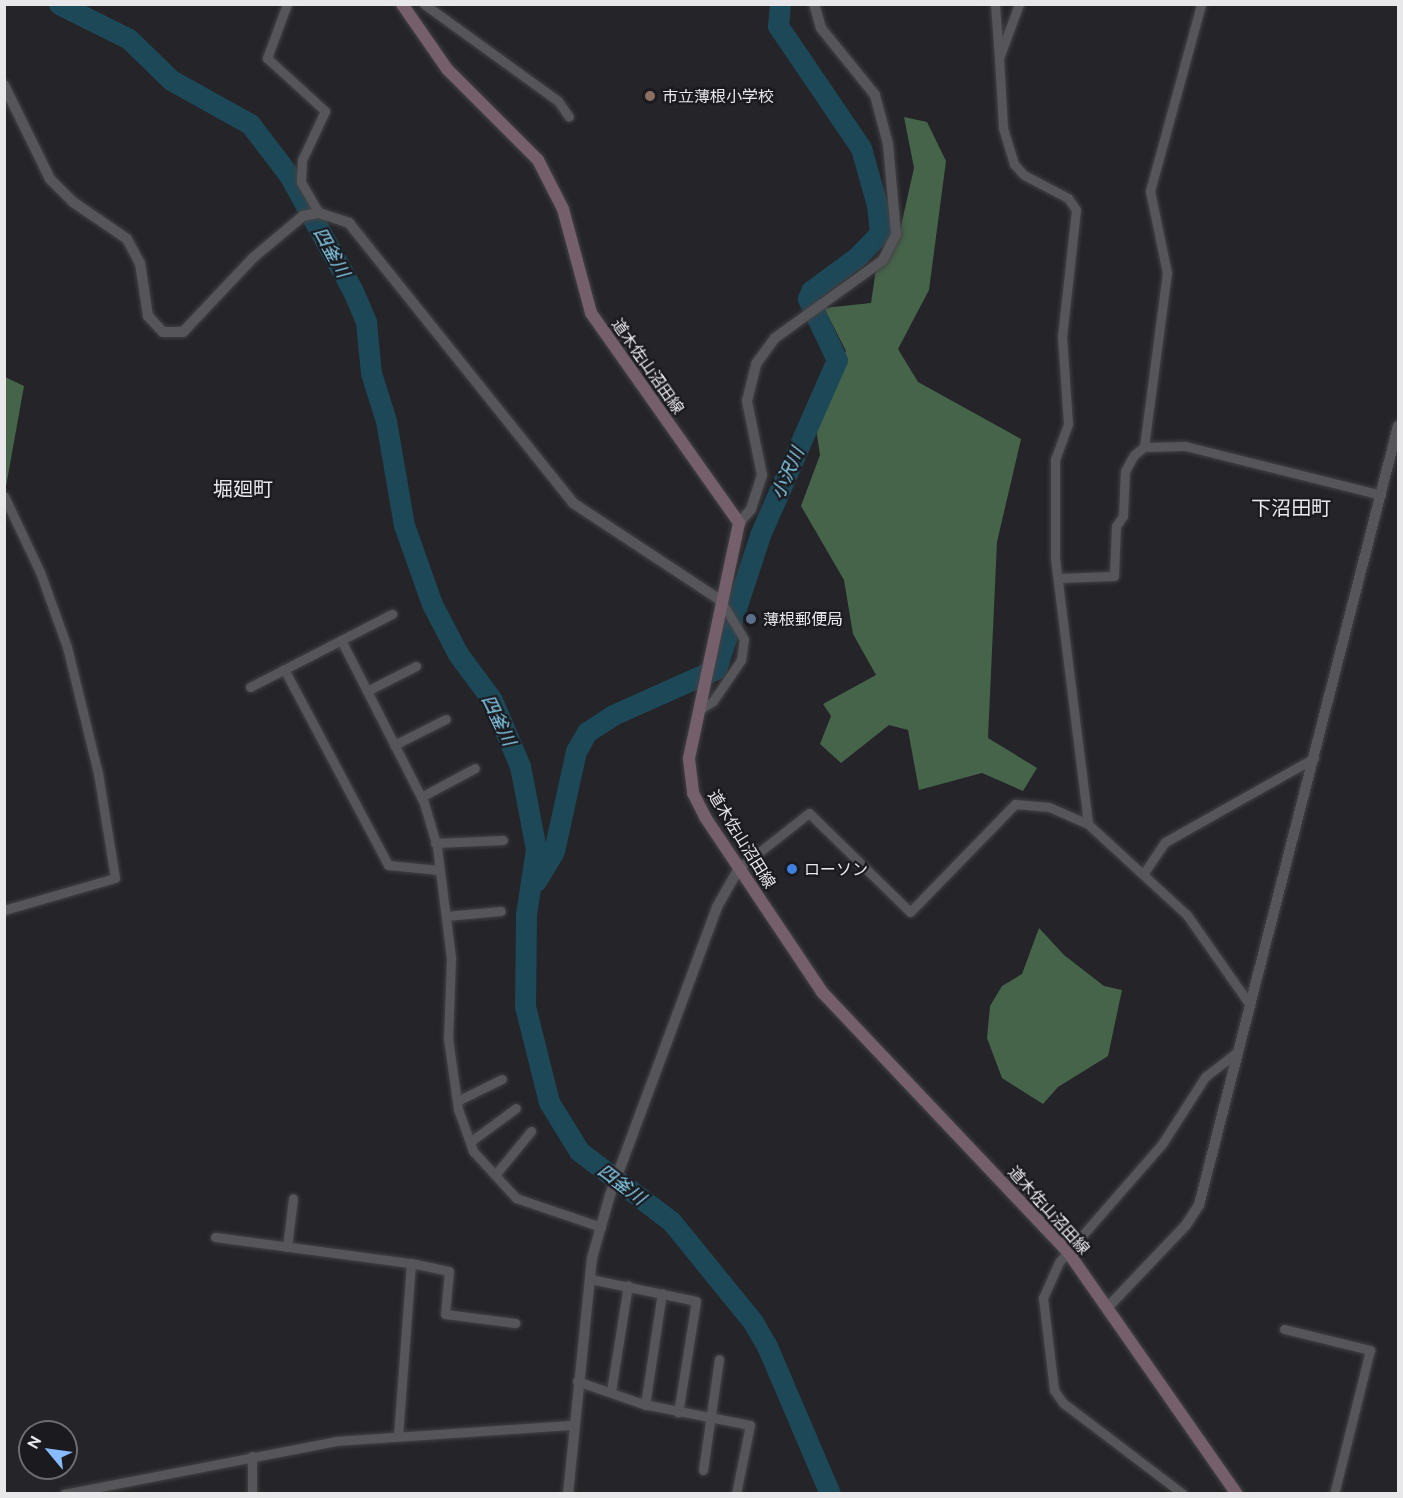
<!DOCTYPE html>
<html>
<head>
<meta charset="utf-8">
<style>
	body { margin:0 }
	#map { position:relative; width:1403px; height:1498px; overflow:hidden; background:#242429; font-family:Ubuntu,"Noto Sans JP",sans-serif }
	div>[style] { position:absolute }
	.forest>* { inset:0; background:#46644a }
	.river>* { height:21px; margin:-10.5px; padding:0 10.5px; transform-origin:10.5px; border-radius:10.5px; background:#1d4858 }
	.roads { filter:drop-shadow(0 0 2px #424245) drop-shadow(0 0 2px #424245) }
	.minor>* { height:9px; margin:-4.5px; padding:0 4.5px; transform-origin:4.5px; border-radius:4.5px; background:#55555a }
	.tertiary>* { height:10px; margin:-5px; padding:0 5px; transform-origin:5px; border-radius:5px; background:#55555a }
	.secondary>* { height:12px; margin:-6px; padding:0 6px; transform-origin:6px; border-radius:6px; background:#745f6b }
	.dots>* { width:16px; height:16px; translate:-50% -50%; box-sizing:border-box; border:3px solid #1a1a1f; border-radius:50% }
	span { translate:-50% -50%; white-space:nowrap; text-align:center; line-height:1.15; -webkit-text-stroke:4.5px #1a1a1f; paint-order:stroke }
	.poi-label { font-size:16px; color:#e8e8eb }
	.left { translate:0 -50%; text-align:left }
	.street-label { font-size:16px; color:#e8e8eb }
	.water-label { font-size:18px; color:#86d0ee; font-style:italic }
	.quarter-label { font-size:20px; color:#e8e8eb }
	.frame { position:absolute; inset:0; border:6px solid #e8e8eb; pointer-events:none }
	.north { position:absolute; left:18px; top:1420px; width:60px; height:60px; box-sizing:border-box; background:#1a1a1f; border:2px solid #6c6c71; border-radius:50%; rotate:299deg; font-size:16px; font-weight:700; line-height:24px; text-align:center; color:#e8e8eb }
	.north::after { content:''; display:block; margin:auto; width:21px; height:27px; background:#87bbfc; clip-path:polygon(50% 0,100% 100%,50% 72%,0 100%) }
</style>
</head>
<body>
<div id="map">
	<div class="forest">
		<div style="clip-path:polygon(904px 117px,927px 122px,946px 161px,929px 290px,898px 349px,918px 382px,1021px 439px,997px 542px,988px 738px,1037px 768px,1023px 791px,982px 773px,919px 790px,908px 730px,889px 725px,841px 763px,820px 744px,831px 716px,823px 704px,876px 675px,853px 634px,844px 580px,801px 506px,820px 455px,814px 414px,846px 351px,824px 308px,871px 303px,876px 269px,901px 226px,914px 168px)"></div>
		<div style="clip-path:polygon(5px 377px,24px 386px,5px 492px)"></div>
		<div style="clip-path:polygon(1039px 928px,1064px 955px,1104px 986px,1122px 990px,1108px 1056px,1058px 1087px,1043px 1104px,1002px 1078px,987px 1038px,990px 1006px,1002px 986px,1022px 974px)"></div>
	</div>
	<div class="river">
		<div style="left:59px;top:4px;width:78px;rotate:26.6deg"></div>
		<div style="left:129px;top:39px;width:59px;rotate:44.3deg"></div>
		<div style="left:171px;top:80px;width:90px;rotate:29.1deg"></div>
		<div style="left:250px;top:124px;width:64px;rotate:52.6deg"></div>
		<div style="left:289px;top:175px;width:132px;rotate:61.1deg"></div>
		<div style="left:353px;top:291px;width:34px;rotate:67deg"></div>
		<div style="left:366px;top:322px;width:51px;rotate:84.4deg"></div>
		<div style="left:371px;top:373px;width:50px;rotate:72.6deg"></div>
		<div style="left:386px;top:421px;width:106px;rotate:80.2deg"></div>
		<div style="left:404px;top:525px;width:84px;rotate:70.5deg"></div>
		<div style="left:432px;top:604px;width:56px;rotate:62.5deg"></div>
		<div style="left:458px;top:654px;width:57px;rotate:53.5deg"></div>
		<div style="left:492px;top:700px;width:72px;rotate:67deg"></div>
		<div style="left:520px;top:766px;width:85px;rotate:79.1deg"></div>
		<div style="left:536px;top:849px;width:66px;rotate:98.7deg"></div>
		<div style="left:526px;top:914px;width:92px;rotate:90.6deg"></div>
		<div style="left:525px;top:1006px;width:99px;rotate:76deg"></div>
		<div style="left:549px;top:1102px;width:57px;rotate:58.5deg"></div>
		<div style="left:579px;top:1151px;width:116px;rotate:37.3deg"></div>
		<div style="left:671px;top:1221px;width:130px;rotate:50.9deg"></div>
		<div style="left:753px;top:1322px;width:28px;rotate:60deg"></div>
		<div style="left:767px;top:1346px;width:161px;rotate:66.9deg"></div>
		<div style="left:536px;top:881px;width:35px;rotate:-59deg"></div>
		<div style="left:554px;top:851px;width:102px;rotate:-77.6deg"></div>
		<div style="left:576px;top:751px;width:22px;rotate:-60deg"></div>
		<div style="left:587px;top:732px;width:31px;rotate:-33deg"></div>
		<div style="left:613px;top:715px;width:113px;rotate:-24.1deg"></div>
		<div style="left:716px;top:669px;width:141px;rotate:-71.8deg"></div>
		<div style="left:760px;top:535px;width:191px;rotate:-66.3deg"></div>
		<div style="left:837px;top:360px;width:68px;rotate:-115.4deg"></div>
		<div style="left:808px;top:299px;width:9px;rotate:-69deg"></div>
		<div style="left:811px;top:291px;width:57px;rotate:-36.5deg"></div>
		<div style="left:857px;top:257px;width:33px;rotate:-46deg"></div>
		<div style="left:880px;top:233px;width:28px;rotate:-96deg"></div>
		<div style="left:877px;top:205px;width:59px;rotate:-105.7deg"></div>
		<div style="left:861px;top:148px;width:148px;rotate:-124.2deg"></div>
		<div style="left:778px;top:26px;width:22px;rotate:-85deg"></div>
	</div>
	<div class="roads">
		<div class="minor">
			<div style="left:287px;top:4px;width:58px;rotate:110.3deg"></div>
			<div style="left:267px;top:58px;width:79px;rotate:42.4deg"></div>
			<div style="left:325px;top:111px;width:54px;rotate:115.1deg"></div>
			<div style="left:302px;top:160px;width:22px;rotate:93deg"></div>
			<div style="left:301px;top:182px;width:36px;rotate:60deg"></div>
			<div style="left:424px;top:4px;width:165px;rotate:35.9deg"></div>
			<div style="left:558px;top:101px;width:19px;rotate:55deg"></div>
			<div style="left:995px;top:4px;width:54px;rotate:85.8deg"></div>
			<div style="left:999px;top:58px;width:58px;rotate:-69.7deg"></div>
			<div style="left:999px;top:58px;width:70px;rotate:86.7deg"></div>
			<div style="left:1003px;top:128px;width:38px;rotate:73deg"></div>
			<div style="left:1014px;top:164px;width:15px;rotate:48deg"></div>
			<div style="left:1024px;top:175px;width:50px;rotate:27.6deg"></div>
			<div style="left:1068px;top:198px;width:14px;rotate:56deg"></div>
			<div style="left:1076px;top:210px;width:127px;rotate:96.3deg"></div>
			<div style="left:1062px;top:336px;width:88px;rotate:86.1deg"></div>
			<div style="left:1068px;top:424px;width:37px;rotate:110deg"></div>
			<div style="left:1055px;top:459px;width:99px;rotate:90deg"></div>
			<div style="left:1055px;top:558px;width:268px;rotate:82.9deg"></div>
			<div style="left:1088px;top:824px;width:134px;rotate:42.6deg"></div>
			<div style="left:1187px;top:915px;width:110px;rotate:55deg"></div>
			<div style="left:1144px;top:447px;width:176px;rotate:-82.5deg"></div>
			<div style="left:1167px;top:273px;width:84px;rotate:-101.7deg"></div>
			<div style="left:1150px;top:191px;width:194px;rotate:-74.7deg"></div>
			<div style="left:4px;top:496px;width:84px;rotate:64.7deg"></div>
			<div style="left:40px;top:572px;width:80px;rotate:70.2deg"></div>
			<div style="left:67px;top:647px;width:130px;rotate:76.2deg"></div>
			<div style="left:98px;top:773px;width:106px;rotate:80.8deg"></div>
			<div style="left:115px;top:878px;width:116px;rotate:163.9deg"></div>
			<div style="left:1059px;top:578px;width:55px;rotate:-2.1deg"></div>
			<div style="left:1114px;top:576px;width:50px;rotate:-87.7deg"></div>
			<div style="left:1116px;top:526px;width:12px;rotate:-55deg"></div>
			<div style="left:1123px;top:516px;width:45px;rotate:-87.5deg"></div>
			<div style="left:1125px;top:471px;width:18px;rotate:-61deg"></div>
			<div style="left:1134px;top:455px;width:13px;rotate:-39deg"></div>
			<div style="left:1144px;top:447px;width:41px;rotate:-1.4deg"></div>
			<div style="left:1185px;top:446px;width:202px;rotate:14deg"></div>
			<div style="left:341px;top:640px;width:183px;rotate:63deg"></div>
			<div style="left:424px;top:803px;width:46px;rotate:73.5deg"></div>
			<div style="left:437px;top:847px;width:112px;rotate:82.8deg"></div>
			<div style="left:451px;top:958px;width:80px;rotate:92.1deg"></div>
			<div style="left:448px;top:1038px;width:72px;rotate:82deg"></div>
			<div style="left:458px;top:1109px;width:45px;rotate:70.3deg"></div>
			<div style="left:473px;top:1151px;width:64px;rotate:47.5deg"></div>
			<div style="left:516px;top:1198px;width:90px;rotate:18.8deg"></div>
			<div style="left:284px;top:669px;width:222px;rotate:62deg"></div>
			<div style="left:388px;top:865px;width:51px;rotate:5.6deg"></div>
			<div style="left:250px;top:687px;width:160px;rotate:-27.2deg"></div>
			<div style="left:367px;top:691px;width:55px;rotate:-27deg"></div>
			<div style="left:699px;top:710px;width:17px;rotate:-33deg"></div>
			<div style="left:713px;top:701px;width:50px;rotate:-55.7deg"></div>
			<div style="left:741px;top:660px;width:21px;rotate:-82deg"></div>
			<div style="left:744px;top:639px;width:44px;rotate:-121.2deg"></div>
			<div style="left:394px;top:745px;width:58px;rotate:-26.6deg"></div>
			<div style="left:421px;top:797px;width:61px;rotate:-28.2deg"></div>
			<div style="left:435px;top:843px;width:68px;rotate:-2.5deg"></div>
			<div style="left:739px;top:868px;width:89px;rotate:-38.2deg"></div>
			<div style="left:809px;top:813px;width:141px;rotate:44.4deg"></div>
			<div style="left:910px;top:912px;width:151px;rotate:-45.8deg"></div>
			<div style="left:1015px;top:804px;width:34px;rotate:5deg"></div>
			<div style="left:1049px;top:807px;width:43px;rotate:23.6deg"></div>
			<div style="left:1144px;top:873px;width:37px;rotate:-56deg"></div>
			<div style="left:1165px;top:842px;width:171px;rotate:-29.4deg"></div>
			<div style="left:446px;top:916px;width:55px;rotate:-5.2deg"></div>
			<div style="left:457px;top:1101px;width:50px;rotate:-26.1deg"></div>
			<div style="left:470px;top:1142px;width:57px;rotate:-36.5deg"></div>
			<div style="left:495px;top:1175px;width:57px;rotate:-50.7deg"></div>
			<div style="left:215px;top:1237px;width:198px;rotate:7.6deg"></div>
			<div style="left:411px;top:1263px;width:174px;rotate:94.3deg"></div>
			<div style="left:287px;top:1247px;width:49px;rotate:-83deg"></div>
			<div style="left:411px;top:1263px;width:39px;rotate:12deg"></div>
			<div style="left:449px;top:1271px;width:43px;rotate:95.3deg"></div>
			<div style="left:445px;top:1314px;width:71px;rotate:7.3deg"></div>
			<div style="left:590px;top:1279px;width:108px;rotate:11.7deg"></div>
			<div style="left:696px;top:1301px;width:113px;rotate:99.1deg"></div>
			<div style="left:1284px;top:1329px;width:89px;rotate:13.7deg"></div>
			<div style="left:1370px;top:1350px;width:148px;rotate:104deg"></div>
			<div style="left:577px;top:1381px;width:70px;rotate:19.2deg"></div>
			<div style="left:643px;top:1404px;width:109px;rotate:11.1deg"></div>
			<div style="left:750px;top:1425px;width:70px;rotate:101.5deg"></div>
			<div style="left:611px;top:1391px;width:107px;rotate:-80.9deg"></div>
			<div style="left:645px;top:1405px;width:113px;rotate:-81.4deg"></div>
			<div style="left:252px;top:1456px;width:38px;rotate:90deg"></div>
			<div style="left:703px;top:1470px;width:112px;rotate:-81.8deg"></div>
			<div style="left:64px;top:1494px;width:277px;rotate:-11deg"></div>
			<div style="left:336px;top:1441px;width:238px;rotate:-3.9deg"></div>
			<div style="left:1183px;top:1494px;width:151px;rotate:-142.8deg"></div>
			<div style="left:1063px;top:1403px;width:16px;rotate:-125deg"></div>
			<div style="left:1054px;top:1390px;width:93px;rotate:-96.8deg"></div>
			<div style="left:1043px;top:1298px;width:39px;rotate:-66deg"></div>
			<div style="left:1059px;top:1262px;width:157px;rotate:-48.9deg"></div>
			<div style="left:1162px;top:1144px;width:80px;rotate:-57.3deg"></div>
			<div style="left:1205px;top:1077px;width:41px;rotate:-38deg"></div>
		</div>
		<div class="tertiary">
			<div style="left:4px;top:85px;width:105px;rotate:63.9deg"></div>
			<div style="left:50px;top:179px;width:33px;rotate:45deg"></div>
			<div style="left:73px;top:202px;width:65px;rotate:34.4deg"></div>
			<div style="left:127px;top:239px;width:27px;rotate:62deg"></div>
			<div style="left:140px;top:263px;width:54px;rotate:81.4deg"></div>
			<div style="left:148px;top:316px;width:22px;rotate:47deg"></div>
			<div style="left:163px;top:332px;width:20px"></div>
			<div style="left:183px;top:332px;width:103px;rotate:-46.6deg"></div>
			<div style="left:254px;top:257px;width:64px;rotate:-39.9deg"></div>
			<div style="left:303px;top:216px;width:16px;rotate:-11deg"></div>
			<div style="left:319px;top:213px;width:32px;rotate:18deg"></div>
			<div style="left:349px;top:223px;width:359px;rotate:51.3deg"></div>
			<div style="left:573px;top:503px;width:176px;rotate:33.4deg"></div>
			<div style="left:739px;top:523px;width:18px;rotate:-49deg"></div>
			<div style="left:751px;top:509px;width:36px;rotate:-72deg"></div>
			<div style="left:762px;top:475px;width:76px;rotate:-101.5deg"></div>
			<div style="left:747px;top:401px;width:38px;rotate:-76deg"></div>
			<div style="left:756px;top:364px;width:32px;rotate:-54deg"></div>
			<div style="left:775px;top:338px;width:133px;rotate:-35.8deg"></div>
			<div style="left:883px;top:260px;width:29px;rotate:-63deg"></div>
			<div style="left:896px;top:234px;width:90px;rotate:-95.1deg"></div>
			<div style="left:888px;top:144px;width:51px;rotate:-104.9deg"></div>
			<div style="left:875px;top:95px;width:86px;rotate:-128.9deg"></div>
			<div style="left:821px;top:28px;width:25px;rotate:-106deg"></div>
			<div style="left:1108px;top:1307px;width:113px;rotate:-46.4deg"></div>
			<div style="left:1186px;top:1225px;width:24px;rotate:-57deg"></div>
			<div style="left:1199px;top:1205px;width:804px;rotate:-75.67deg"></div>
			<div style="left:568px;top:1494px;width:237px;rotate:-84.2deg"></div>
			<div style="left:592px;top:1258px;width:66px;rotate:-74.1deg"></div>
			<div style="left:610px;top:1195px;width:307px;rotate:-69.6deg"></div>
			<div style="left:717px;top:907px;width:45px;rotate:-60.6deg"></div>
		</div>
		<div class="secondary">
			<div style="left:402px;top:4px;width:79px;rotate:55.3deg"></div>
			<div style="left:447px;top:69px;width:129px;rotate:45deg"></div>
			<div style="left:538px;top:160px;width:55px;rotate:63deg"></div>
			<div style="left:563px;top:209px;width:108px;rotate:74.9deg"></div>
			<div style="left:591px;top:313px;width:257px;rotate:54.8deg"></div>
			<div style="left:739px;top:523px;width:241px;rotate:102deg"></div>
			<div style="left:689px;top:759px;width:34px;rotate:83deg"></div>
			<div style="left:693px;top:793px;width:27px;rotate:63deg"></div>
			<div style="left:705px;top:817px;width:211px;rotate:56.2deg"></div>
			<div style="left:822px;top:992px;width:358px;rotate:46.6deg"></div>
			<div style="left:1068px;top:1252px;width:295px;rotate:55.1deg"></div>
		</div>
	</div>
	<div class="dots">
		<div style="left:650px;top:96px;background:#8d6e63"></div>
		<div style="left:751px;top:619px;background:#5c6f8a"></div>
		<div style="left:792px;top:869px;background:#3f7fe0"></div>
	</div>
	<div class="poi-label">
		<span class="left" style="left:662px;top:96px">市立薄根小学校</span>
		<span class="left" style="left:763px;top:619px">薄根郵便局</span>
		<span class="left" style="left:804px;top:869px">ローソン</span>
	</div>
	<div class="street-label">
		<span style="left:648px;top:366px;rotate:55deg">道木佐山沼田線</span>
		<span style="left:742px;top:839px;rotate:58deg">道木佐山沼田線</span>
		<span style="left:1049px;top:1210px;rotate:48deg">道木佐山沼田線</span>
	</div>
	<div class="water-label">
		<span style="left:332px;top:252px;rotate:61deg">四釜川</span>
		<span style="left:787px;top:473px;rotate:-66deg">小沢川</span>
		<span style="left:499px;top:720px;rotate:64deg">四釜川</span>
		<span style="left:622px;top:1184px;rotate:37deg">四釜川</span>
	</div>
	<div class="quarter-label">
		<span style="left:243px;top:488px">堀廻町</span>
		<span style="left:1291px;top:507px">下沼田町</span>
	</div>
	<div class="frame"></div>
	<div class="north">N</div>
</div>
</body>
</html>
